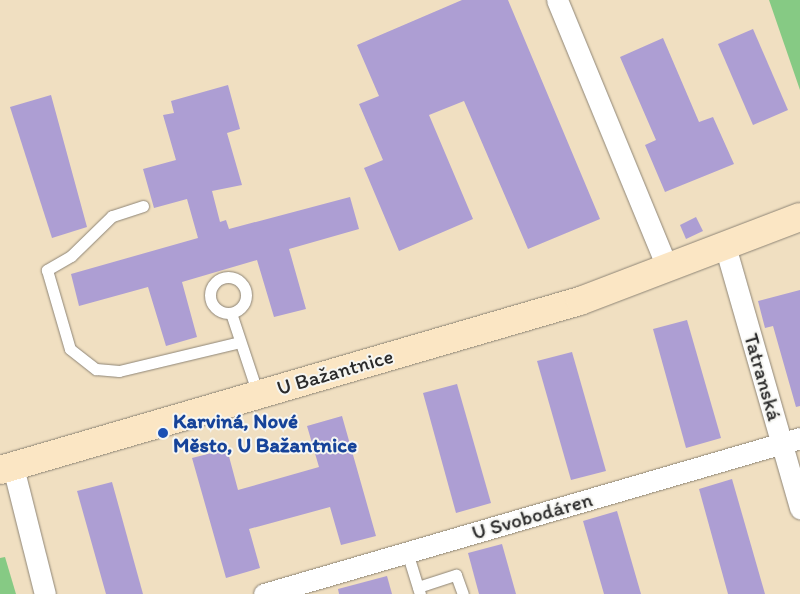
<!DOCTYPE html>
<html>
<head>
<meta charset="utf-8">
<style>
	body { margin:0 }
	#map { position:relative; width:800px; height:594px; overflow:hidden; background:#f0dfc1; font-family:Itim,sans-serif }
	div>[style] { position:absolute }
	.green>* { inset:0; background:#86ca84 }
	.building>* { inset:0; background:#ad9ed3 }
	.roads { filter:drop-shadow(0 0 1px #8e8576) drop-shadow(0 0 1px #8e8576) }
	.lane>* { height:11px; margin:-5.5px; padding:0 5.5px; transform-origin:5.5px; border-radius:5.5px; background:#fff }
	.lane>.ring { margin:-5.5px; padding:0; box-sizing:content-box; background:none; border:11px solid #fff; border-radius:50% }
	.street>* { height:21px; margin:-10.5px; padding:0 10.5px; transform-origin:10.5px; border-radius:10.5px; background:#fff }
	.secondary>* { height:28px; margin:-14px; padding:0 14px; transform-origin:14px; border-radius:14px; background:#fbe6c4 }
	.dots>* { width:14px; height:14px; translate:-50% -50%; box-sizing:border-box; border:2px solid #f6f6f2; border-radius:50% }
	span { translate:-50% -50%; white-space:nowrap; text-align:center; line-height:1.15; -webkit-text-stroke:4px #f6f6f2; paint-order:stroke }
	.street-label { font-size:21px; color:#2b2b2b }
	.transit-label { font-size:21px; color:#164399; font-weight:700 }
	.left { translate:0 -50%; text-align:left }
</style>
</head>
<body>
<div id="map">
	<div class="green">
		<div style="clip-path:polygon(769px 0,800px 0,800px 90px)"></div>
		<div style="clip-path:polygon(5px 557px,16px 594px,0 594px,0 558px)"></div>
	</div>
	<div class="building">
		<div style="clip-path:polygon(462px 0,508px 0,600px 219px,528px 249px,464px 101px,429px 115px,473px 219px,399px 251px,364px 168px,383px 160px,359px 104px,379px 96px,357px 45px)"></div>
		<div style="clip-path:polygon(753px 29px,788px 110px,753px 125px,718px 44px)"></div>
		<div style="clip-path:polygon(663px 38px,699px 122px,713px 117px,734px 164px,665px 192px,645px 145px,656px 140px,620px 57px)"></div>
		<div style="clip-path:polygon(228px 85px,240px 129px,227px 133px,242px 185px,212px 191px,220px 222px,226px 220px,229px 229px,350px 197px,359px 229px,289px 249px,306px 309px,274px 317px,257px 260px,182px 282px,197px 337px,166px 346px,148px 287px,79px 306px,71px 274px,198px 238px,187px 199px,154px 208px,143px 169px,176px 160px,163px 115px,174px 113px,171px 101px)"></div>
		<div style="clip-path:polygon(51px 95px,87px 227px,52px 238px,10px 107px)"></div>
		<div style="clip-path:polygon(696px 217px,703px 231px,686px 239px,680px 225px)"></div>
		<div style="clip-path:polygon(800px 290px,800px 406px,796px 407px,773px 326px,765px 328px,758px 301px)"></div>
		<div style="clip-path:polygon(687px 320px,721px 438px,686px 448px,653px 329px)"></div>
		<div style="clip-path:polygon(572px 352px,606px 471px,571px 480px,537px 361px)"></div>
		<div style="clip-path:polygon(457px 384px,491px 503px,456px 513px,423px 393px)"></div>
		<div style="clip-path:polygon(342px 416px,376px 536px,341px 545px,330px 507px,249px 529px,260px 568px,226px 578px,192px 458px,227px 449px,238px 490px,319px 467px,307px 426px)"></div>
		<div style="clip-path:polygon(732px 479px,765px 594px,728px 594px,699px 489px)"></div>
		<div style="clip-path:polygon(112px 482px,143px 594px,106px 594px,77px 491px)"></div>
		<div style="clip-path:polygon(617px 511px,641px 594px,604px 594px,583px 521px)"></div>
		<div style="clip-path:polygon(502px 544px,516px 594px,479px 594px,468px 553px)"></div>
		<div style="clip-path:polygon(387px 576px,392px 594px,339px 594px,338px 589px)"></div>
	</div>
	<div class="roads">
		<div class="lane">
			<div style="left:143px;top:206px;width:33px;rotate:162deg"></div>
			<div style="left:112px;top:216px;width:57px;rotate:135.7deg"></div>
			<div style="left:71px;top:256px;width:28px;rotate:150deg"></div>
			<div style="left:47px;top:270px;width:82px;rotate:73.8deg"></div>
			<div style="left:70px;top:349px;width:33px;rotate:38deg"></div>
			<div style="left:96px;top:369px;width:23px;rotate:5deg"></div>
			<div style="left:119px;top:371px;width:124px;rotate:-13.5deg"></div>
			<div class="ring" style="left:210px;top:277px;width:25px;height:25px"></div>
			<div style="left:231px;top:313px;width:85px;rotate:71.6deg"></div>
			<div style="left:407px;top:552px;width:44px;rotate:72.8deg"></div>
			<div style="left:418px;top:587px;width:40px;rotate:-18deg"></div>
			<div style="left:456px;top:575px;width:20px;rotate:70deg"></div>
		</div>
		<div class="street">
			<div style="left:557px;top:0;width:291px;rotate:67.6deg"></div>
			<div style="left:725px;top:246px;width:273px;rotate:74deg"></div>
			<div style="left:13px;top:467px;width:131px;rotate:75.9deg"></div>
			<div style="left:264px;top:594px;width:558px;rotate:-16.23deg"></div>
		</div>
		<div class="secondary">
			<div style="left:0;top:470px;width:604px;rotate:-16.25deg"></div>
			<div style="left:580px;top:301px;width:235px;rotate:-20.9deg"></div>
		</div>
	</div>
	<div class="dots">
		<div style="left:163px;top:433px;background:#1a4fb4"></div>
	</div>
	<div class="street-label">
		<span style="left:335px;top:372px;rotate:-16deg">U Bažantnice</span>
		<span style="left:763px;top:377px;rotate:74deg">Tatranská</span>
		<span style="left:532px;top:516px;rotate:-16deg">U Svobodáren</span>
	</div>
	<div class="transit-label">
		<span class="left" style="left:173px;top:433px">Karviná, Nové<br>Město, U Bažantnice</span>
	</div>
</div>
</body>
</html>
